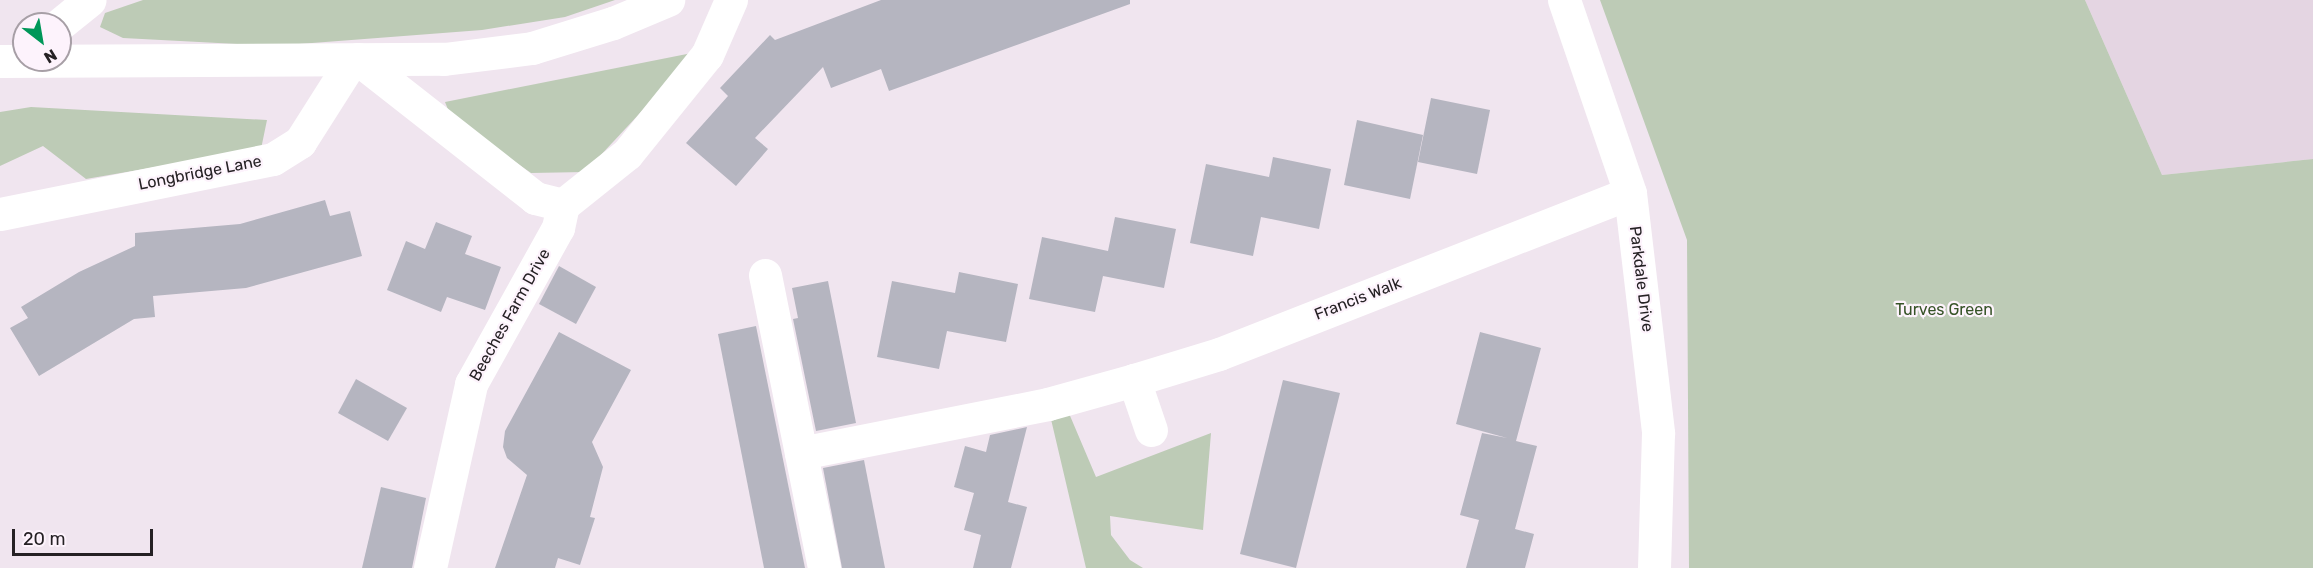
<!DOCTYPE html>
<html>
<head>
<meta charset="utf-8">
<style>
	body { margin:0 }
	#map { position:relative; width:2313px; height:568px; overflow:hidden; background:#f0e5ef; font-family:Rubik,sans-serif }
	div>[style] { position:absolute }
	.built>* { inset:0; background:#e4d5e2 }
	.green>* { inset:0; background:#bdcbb6 }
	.building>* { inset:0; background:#b5b5c0 }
	.minor>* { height:33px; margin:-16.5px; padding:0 16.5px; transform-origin:16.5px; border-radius:16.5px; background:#fff }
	span { translate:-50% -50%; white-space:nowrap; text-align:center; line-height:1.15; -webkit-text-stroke:4.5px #fdf3fc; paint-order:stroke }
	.street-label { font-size:16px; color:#252124 }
	.park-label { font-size:16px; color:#365327 }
	.north { position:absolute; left:12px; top:12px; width:60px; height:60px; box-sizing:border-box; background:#fdf3fc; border:2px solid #a79fa6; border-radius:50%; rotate:149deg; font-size:16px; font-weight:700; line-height:24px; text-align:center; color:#252124 }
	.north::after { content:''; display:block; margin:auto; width:21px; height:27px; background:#009759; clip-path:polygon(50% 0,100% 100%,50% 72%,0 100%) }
	.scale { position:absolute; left:12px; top:529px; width:141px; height:27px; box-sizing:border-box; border:3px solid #252124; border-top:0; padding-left:8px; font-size:18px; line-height:21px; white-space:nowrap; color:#252124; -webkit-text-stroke:4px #fdf3fc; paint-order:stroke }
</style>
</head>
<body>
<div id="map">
	<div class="built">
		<div style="clip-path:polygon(2085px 0,2313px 0,2313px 159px,2162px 175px)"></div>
	</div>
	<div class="green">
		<div style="clip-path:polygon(143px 0,615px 0,565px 17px,482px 30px,273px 46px,123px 38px,100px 27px,105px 13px)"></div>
		<div style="clip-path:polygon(1600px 0,2085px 0,2162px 175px,2313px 159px,2313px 568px,1689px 568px,1687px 240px)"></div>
		<div style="clip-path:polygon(697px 52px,585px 172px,531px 173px,451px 117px,445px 102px)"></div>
		<div style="clip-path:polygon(31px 107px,267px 120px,261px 149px,86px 179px,43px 146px,0 166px,0 112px)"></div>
		<div style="clip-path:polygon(1068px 411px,1096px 477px,1211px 433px,1203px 530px,1110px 516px,1111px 535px,1130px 560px,1143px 568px,1086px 568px,1050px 415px)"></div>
	</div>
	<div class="building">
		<div style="clip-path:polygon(881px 0,1130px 0,1130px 4px,889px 91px,881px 69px,831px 88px,823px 67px,755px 138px,768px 149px,736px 186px,686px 143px,728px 96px,720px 88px,770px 35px,775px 40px)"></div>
		<div style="clip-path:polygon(1431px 98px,1490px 110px,1477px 174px,1418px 162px)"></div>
		<div style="clip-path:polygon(1357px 120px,1423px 135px,1410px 199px,1344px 185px)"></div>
		<div style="clip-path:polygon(1273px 157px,1331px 169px,1319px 229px,1261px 217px,1253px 256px,1190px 243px,1206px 164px,1269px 177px)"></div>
		<div style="clip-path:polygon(325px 200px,330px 216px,350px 211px,362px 256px,246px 288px,153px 296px,155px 317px,134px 319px,39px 376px,10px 328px,28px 318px,21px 307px,79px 272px,135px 246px,135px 233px,240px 224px)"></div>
		<div style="clip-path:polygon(1115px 217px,1176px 229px,1164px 288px,1103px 276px,1095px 312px,1029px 299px,1042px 237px,1108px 251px)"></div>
		<div style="clip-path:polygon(436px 222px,472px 236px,465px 254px,501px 267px,485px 310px,447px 297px,441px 312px,387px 290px,406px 241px,425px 249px)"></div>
		<div style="clip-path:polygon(559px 266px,596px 287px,576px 324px,539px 304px)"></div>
		<div style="clip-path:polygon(959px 272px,1018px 284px,1006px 342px,947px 331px,939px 369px,877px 357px,892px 281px,955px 293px)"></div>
		<div style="clip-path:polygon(828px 281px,856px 423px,816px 431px,793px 319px,798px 318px,792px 288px)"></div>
		<div style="clip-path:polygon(756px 326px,805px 568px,764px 568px,718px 334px)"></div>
		<div style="clip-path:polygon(559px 332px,631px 370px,592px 442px,603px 467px,590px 517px,595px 518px,580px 565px,558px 558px,555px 568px,495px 568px,527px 475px,507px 458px,503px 447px,505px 431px)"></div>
		<div style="clip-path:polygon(1480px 332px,1541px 348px,1516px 441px,1537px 446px,1515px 529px,1534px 534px,1525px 568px,1466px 568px,1479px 520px,1460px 515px,1482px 433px,1507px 438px,1456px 424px)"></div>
		<div style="clip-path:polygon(356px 379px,407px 408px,388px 441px,338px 413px)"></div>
		<div style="clip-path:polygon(1283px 380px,1340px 393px,1296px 568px,1240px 554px)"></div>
		<div style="clip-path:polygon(1027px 427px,1008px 502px,1027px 507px,1011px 568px,973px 568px,981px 535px,964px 530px,974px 493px,954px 487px,965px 446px,986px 452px,990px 435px)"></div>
		<div style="clip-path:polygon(864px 460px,885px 568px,842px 568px,823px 468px)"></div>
		<div style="clip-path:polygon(381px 487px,426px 498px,412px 568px,362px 568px)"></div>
	</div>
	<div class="minor">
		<div style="left:1564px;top:0;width:204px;rotate:71.1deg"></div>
		<div style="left:1630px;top:193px;width:242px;rotate:83.3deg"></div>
		<div style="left:1658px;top:433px;width:135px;rotate:91.7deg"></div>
		<div style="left:60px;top:24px;width:38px;rotate:-39deg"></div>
		<div style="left:358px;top:59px;width:225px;rotate:38.1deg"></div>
		<div style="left:535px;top:198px;width:29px;rotate:14deg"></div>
		<div style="left:563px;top:205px;width:82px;rotate:-38.6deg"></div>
		<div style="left:627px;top:154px;width:127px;rotate:-51.1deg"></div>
		<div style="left:707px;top:55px;width:60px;rotate:-66.4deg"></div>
		<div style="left:0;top:61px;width:444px;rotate:-0.3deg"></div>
		<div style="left:444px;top:59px;width:89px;rotate:-7.1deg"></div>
		<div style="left:532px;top:48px;width:85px;rotate:-17.2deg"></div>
		<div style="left:613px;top:23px;width:60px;rotate:-22.7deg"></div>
		<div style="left:0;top:214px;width:278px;rotate:-11.4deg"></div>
		<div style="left:273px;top:159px;width:32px;rotate:-32deg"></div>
		<div style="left:300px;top:142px;width:97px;rotate:-57.6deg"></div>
		<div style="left:765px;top:275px;width:299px;rotate:78.6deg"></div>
		<div style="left:1151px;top:430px;width:53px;rotate:-108.8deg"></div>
		<div style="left:1134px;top:380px;width:89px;rotate:-17deg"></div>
		<div style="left:1219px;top:354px;width:441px;rotate:-21.4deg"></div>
		<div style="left:801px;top:453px;width:252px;rotate:-11.2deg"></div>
		<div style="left:1048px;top:404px;width:89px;rotate:-15.6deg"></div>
		<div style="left:430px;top:568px;width:189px;rotate:-77.4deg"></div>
		<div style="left:471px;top:384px;width:179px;rotate:-60.9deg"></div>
		<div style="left:558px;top:228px;width:24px;rotate:-78deg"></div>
	</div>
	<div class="street-label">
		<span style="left:200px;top:173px;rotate:-11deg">Longbridge Lane</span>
		<span style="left:1641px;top:279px;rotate:83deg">Parkdale Drive</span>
		<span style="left:1358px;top:299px;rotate:-21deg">Francis Walk</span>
		<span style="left:510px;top:315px;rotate:-61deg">Beeches Farm Drive</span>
	</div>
	<div class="park-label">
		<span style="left:1944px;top:310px">Turves Green</span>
	</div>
	<div class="north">N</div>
	<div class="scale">20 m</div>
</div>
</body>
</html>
